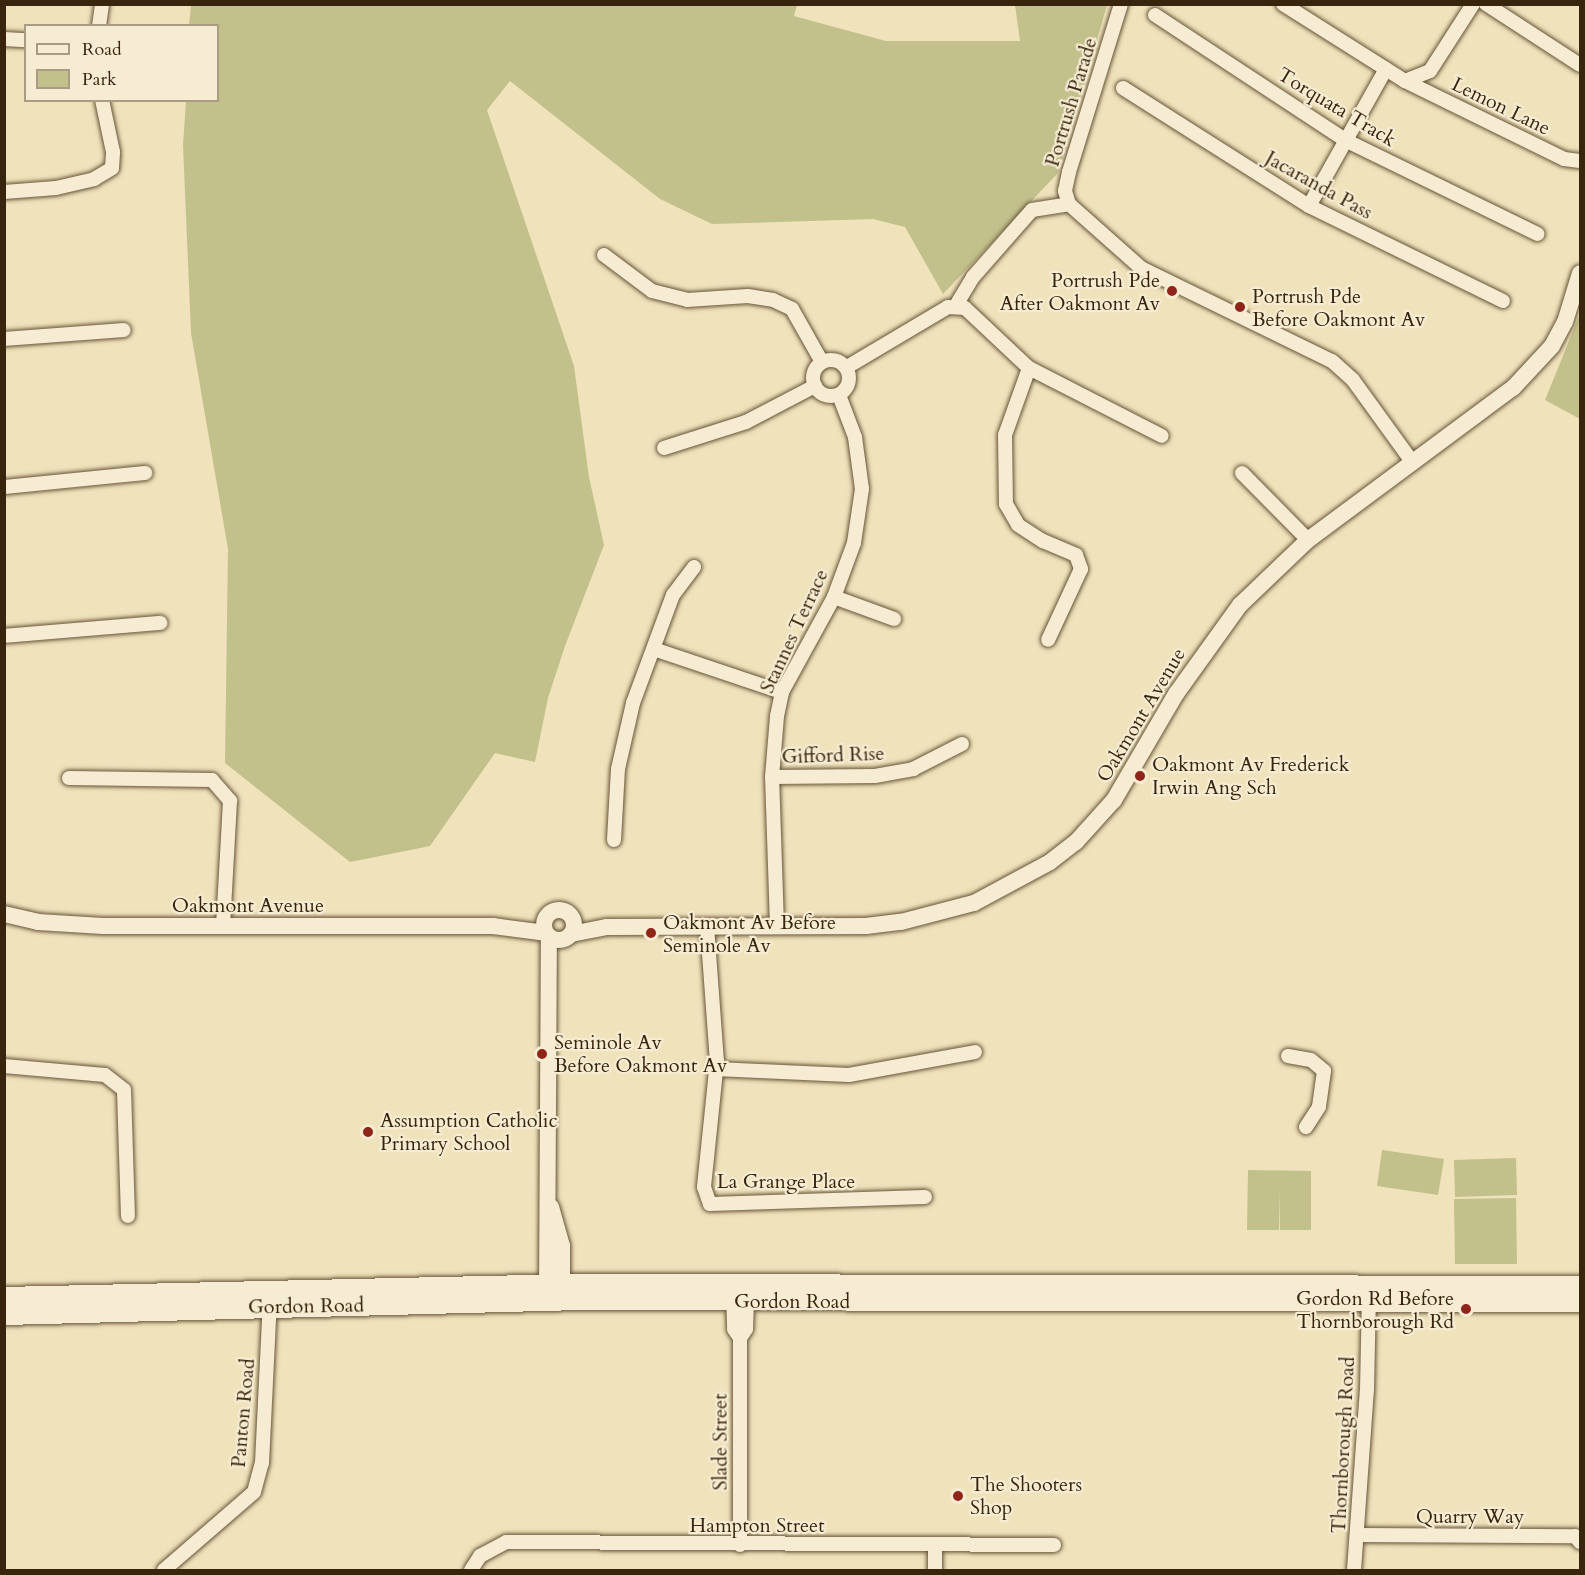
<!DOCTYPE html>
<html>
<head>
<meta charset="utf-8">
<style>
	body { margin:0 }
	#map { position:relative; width:1585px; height:1575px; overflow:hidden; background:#f0e2bb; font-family:Cardo,serif }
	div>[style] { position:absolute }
	.green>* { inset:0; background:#c2c08b }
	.roads { filter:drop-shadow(0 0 2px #675438) drop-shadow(0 0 2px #675438) }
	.minor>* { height:14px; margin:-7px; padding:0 7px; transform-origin:7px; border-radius:7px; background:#f5ecd3 }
	.minor>.ring { margin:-7px; padding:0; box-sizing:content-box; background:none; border:14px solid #f5ecd3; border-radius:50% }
	.tertiary>* { height:16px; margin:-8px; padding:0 8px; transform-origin:8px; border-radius:8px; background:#f5ecd3 }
	.tertiary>.ring { margin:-8px; padding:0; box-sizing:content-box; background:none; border:16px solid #f5ecd3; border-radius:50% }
	.secondary>* { height:20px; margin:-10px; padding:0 10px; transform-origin:10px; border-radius:10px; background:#f5ecd3 }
	.dots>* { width:16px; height:16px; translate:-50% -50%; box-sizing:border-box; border:3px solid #f5ecd3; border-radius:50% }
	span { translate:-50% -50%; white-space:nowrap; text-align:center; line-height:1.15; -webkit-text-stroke:4.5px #f5ecd3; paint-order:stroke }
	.street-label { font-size:20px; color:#39250d }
	.poi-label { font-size:20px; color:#39250d }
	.right { translate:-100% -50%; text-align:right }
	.left { translate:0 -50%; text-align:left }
	.frame { position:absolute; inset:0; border:6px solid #39250d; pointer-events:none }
	.legend { position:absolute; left:24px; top:24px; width:195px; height:78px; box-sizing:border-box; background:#f5ecd3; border:2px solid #aa9c84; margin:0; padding:8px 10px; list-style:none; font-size:18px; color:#39250d }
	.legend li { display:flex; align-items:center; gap:12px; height:30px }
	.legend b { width:30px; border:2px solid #aa9c84 }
</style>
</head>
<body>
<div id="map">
	<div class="green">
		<div style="clip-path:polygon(191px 5px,797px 5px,794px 16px,886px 41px,1020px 41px,1015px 5px,1107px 5px,1058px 173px,943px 294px,905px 227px,873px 219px,712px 224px,660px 199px,510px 81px,487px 110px,574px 366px,589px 477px,604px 545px,565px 646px,548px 698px,535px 762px,495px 753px,430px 846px,350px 862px,225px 763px,228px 549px,191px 333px,183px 145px,186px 101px,218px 100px,218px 26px,189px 25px)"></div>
		<div style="clip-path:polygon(1580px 314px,1580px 419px,1545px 400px)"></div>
		<div style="clip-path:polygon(1382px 1150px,1444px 1159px,1438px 1195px,1377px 1186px)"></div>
		<div style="clip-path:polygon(1516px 1158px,1517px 1195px,1455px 1197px,1454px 1160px)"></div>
		<div style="clip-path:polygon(1248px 1170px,1311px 1171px,1311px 1230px,1280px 1230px,1280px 1190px,1279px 1230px,1247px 1230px)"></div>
		<div style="clip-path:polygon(1516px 1198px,1517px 1264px,1455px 1264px,1454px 1199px)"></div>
	</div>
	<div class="roads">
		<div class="minor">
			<div style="left:1121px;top:4px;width:176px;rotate:107.2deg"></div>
			<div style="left:1069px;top:172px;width:19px;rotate:102deg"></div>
			<div style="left:1065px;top:191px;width:14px;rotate:73deg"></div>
			<div style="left:1069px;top:204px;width:96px;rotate:41.6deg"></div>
			<div style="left:1141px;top:268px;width:212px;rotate:26deg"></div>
			<div style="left:1332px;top:361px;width:28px;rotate:42deg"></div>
			<div style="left:1353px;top:380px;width:102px;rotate:54.1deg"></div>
			<div style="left:1283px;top:4px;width:144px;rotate:32.3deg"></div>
			<div style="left:1405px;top:81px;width:177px;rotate:26.1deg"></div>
			<div style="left:1564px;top:159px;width:16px;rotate:7deg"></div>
			<div style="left:1486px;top:4px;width:112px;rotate:33deg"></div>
			<div style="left:1155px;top:15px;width:230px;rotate:33.3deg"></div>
			<div style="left:1347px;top:141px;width:212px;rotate:26deg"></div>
			<div style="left:99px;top:26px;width:22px;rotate:-82deg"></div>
			<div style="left:4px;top:39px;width:22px;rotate:3deg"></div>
			<div style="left:1405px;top:81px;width:27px;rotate:-22deg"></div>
			<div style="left:1430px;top:71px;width:80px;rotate:-57.3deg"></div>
			<div style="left:1123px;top:88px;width:220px;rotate:32.4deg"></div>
			<div style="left:1309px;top:206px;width:216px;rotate:26.1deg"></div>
			<div style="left:4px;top:192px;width:52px;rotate:-4.4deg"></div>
			<div style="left:56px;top:188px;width:39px;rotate:-13deg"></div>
			<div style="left:94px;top:179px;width:21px;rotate:-31deg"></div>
			<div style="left:112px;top:168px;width:16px;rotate:-86deg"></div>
			<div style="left:113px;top:152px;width:53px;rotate:-101.9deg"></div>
			<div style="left:1309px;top:206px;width:157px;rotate:-60.7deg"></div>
			<div style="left:604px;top:255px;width:60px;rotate:36.9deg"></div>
			<div style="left:652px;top:291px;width:36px;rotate:14deg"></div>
			<div style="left:687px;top:300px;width:61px;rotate:-3.8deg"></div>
			<div style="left:748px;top:296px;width:25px;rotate:9deg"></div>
			<div style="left:773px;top:300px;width:21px;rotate:25deg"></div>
			<div style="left:792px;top:309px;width:61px;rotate:60.5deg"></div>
			<div style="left:955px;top:307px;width:35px;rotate:-59deg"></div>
			<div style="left:973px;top:277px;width:89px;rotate:-48.6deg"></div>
			<div style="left:1032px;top:210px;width:37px;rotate:-9deg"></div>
			<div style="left:4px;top:339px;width:120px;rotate:-4.3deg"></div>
			<div class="ring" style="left:813px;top:360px;width:22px;height:22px"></div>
			<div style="left:847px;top:367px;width:117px;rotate:-30.7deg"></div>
			<div style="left:948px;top:307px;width:17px;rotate:3deg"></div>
			<div style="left:965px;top:308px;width:88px;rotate:43.2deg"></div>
			<div style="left:1029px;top:368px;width:149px;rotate:27.1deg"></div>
			<div style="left:1029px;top:368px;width:71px;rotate:109.7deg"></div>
			<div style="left:1005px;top:435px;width:69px;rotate:89.2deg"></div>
			<div style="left:1006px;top:504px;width:24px;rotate:60deg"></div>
			<div style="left:1018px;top:525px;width:30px;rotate:33deg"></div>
			<div style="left:1043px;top:541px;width:36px;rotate:23deg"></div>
			<div style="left:1076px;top:555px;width:15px;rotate:70deg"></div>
			<div style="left:1081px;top:569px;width:78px;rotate:114.9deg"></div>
			<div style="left:664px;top:448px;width:86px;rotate:-17.6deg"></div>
			<div style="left:746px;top:422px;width:78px;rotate:-27.6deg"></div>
			<div style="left:1242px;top:473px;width:94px;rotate:45.4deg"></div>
			<div style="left:4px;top:487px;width:142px;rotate:-5.7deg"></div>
			<div style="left:834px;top:597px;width:64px;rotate:20.1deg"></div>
			<div style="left:4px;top:636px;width:157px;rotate:-4.8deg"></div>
			<div style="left:654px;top:649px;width:135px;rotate:18.6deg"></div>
			<div style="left:772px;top:777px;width:103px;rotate:-0.6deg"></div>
			<div style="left:875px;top:776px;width:39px;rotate:-10deg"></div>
			<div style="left:913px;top:769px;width:55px;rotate:-27deg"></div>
			<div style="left:69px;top:778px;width:143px;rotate:0.8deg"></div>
			<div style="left:212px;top:780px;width:28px;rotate:49deg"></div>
			<div style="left:230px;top:801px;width:125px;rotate:93.2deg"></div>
			<div style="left:614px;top:840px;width:71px;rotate:-86.8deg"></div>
			<div style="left:618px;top:769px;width:68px;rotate:-77.2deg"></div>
			<div style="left:633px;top:703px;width:115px;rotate:-69.7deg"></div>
			<div style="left:673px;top:595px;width:35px;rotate:-53deg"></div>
			<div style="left:707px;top:926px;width:135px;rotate:85.8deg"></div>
			<div style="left:717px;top:1061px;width:127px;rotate:95.9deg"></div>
			<div style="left:704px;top:1187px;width:18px;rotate:71deg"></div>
			<div style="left:710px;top:1204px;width:215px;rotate:-1.9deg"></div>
			<div style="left:777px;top:926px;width:149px;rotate:-91.9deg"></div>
			<div style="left:772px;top:777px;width:61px;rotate:-85.3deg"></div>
			<div style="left:777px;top:716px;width:25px;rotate:-78deg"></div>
			<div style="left:782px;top:692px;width:108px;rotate:-61.3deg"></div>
			<div style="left:834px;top:597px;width:58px;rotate:-69.7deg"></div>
			<div style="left:854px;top:543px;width:55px;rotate:-81.6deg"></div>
			<div style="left:862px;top:489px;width:52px;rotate:-97.7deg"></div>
			<div style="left:855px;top:437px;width:45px;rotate:-110.9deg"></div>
			<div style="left:1288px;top:1056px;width:23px;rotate:10deg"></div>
			<div style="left:1311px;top:1060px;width:17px;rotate:40deg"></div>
			<div style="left:1324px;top:1071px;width:36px;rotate:98deg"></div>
			<div style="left:1319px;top:1107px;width:24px;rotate:123deg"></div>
			<div style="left:4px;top:1066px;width:101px;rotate:5.1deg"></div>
			<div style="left:105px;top:1075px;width:24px;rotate:38deg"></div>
			<div style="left:124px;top:1090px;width:126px;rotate:88.2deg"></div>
			<div style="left:715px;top:1069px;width:134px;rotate:2.6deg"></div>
			<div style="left:849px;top:1075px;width:128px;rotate:-10.3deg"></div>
			<div style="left:733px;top:1294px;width:35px;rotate:88deg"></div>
			<div style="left:734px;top:1329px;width:11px;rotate:56deg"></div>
			<div style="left:740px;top:1338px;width:207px;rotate:90deg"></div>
			<div style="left:740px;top:1338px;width:11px;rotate:-56deg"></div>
			<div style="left:746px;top:1329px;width:37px;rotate:-88deg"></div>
			<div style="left:1358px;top:1535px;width:217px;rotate:0.3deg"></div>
			<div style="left:1575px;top:1536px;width:8px;rotate:50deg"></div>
			<div style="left:935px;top:1545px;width:25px;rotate:90deg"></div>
			<div style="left:164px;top:1570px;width:119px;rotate:-40.9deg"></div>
			<div style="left:254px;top:1492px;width:30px;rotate:-75deg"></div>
			<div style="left:262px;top:1463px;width:162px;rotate:-87.2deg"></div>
			<div style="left:471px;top:1570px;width:17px;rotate:-57deg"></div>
			<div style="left:480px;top:1556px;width:30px;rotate:-28deg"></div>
			<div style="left:506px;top:1542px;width:548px;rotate:0.31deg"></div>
			<div style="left:1354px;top:1570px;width:180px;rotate:-85.9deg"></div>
			<div style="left:1367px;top:1390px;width:96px;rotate:-88.8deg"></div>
		</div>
		<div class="tertiary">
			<div class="ring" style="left:544px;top:910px;width:14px;height:14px"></div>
			<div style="left:4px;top:914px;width:35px;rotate:13deg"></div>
			<div style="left:38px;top:922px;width:65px;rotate:3.5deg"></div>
			<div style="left:103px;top:926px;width:390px"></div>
			<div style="left:493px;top:926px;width:53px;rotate:7.5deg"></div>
			<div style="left:571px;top:934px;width:37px;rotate:-11deg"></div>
			<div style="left:607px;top:927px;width:259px;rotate:-0.2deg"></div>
			<div style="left:866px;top:926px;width:35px;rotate:-7deg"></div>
			<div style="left:901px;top:922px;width:75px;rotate:-14.6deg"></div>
			<div style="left:974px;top:903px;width:86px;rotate:-28.3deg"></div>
			<div style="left:1050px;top:862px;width:33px;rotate:-38deg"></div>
			<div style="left:1076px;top:842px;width:57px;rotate:-47.9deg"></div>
			<div style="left:1114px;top:800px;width:123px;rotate:-59.7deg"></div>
			<div style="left:1176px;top:694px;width:110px;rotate:-54.3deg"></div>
			<div style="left:1240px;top:605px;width:94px;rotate:-43.7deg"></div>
			<div style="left:1308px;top:540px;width:255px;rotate:-36.6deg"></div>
			<div style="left:1513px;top:388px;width:57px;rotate:-47.1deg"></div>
			<div style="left:1552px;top:346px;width:27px;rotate:-62deg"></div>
			<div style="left:1565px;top:322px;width:51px;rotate:-73deg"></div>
			<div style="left:551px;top:1207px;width:41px;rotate:74.2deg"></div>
			<div style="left:562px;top:1246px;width:50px;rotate:90deg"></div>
			<div style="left:547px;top:1297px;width:360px;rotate:-89.7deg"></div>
		</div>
		<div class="secondary">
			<div style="left:4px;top:1297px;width:570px;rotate:-1.31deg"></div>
			<div style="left:574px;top:1284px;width:1006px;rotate:0.11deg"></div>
			<div style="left:4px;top:1315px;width:576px;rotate:-1.49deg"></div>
			<div style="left:580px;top:1300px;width:1000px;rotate:0.11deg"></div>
		</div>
	</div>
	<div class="dots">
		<div style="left:1172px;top:291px;background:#8f2418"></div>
		<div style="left:1240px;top:307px;background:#8f2418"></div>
		<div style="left:1140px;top:776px;background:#8f2418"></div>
		<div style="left:651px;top:933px;background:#8f2418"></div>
		<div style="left:542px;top:1054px;background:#8f2418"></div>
		<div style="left:368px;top:1132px;background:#8f2418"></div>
		<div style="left:1466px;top:1309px;background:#8f2418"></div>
		<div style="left:958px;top:1496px;background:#8f2418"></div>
	</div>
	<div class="street-label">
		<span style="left:1071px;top:102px;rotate:-73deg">Portrush Parade</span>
		<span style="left:1501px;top:106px;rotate:26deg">Lemon Lane</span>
		<span style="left:1337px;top:107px;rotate:31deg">Torquata Track</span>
		<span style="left:1319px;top:185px;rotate:29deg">Jacaranda Pass</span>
		<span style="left:794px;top:631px;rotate:-65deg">Stannes Terrace</span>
		<span style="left:1141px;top:715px;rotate:-59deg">Oakmont Avenue</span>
		<span style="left:833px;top:755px;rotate:-2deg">Gifford Rise</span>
		<span style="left:248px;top:905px">Oakmont Avenue</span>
		<span style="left:786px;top:1181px">La Grange Place</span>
		<span style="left:792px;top:1301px">Gordon Road</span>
		<span style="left:306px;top:1306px;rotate:-1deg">Gordon Road</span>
		<span style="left:243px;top:1413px;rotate:-85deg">Panton Road</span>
		<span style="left:720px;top:1442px;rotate:-90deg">Slade Street</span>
		<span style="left:1343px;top:1445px;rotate:-87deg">Thornborough Road</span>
		<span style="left:1470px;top:1516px">Quarry Way</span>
		<span style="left:757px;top:1525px">Hampton Street</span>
	</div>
	<div class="poi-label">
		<span class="right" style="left:1160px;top:292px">Portrush Pde<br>After Oakmont Av</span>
		<span class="left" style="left:1252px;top:308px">Portrush Pde<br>Before Oakmont Av</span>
		<span class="left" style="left:1152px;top:776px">Oakmont Av Frederick<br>Irwin Ang Sch</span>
		<span class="left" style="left:663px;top:934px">Oakmont Av Before<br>Seminole Av</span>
		<span class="left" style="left:554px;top:1054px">Seminole Av<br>Before Oakmont Av</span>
		<span class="left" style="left:380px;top:1132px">Assumption Catholic<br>Primary School</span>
		<span class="right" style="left:1454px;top:1310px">Gordon Rd Before<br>Thornborough Rd</span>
		<span class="left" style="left:970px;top:1496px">The Shooters<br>Shop</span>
	</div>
	<div class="frame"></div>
	<ul class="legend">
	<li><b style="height:8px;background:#f5ecd3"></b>Road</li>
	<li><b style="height:16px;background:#c2c08b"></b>Park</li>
	</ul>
</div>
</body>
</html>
